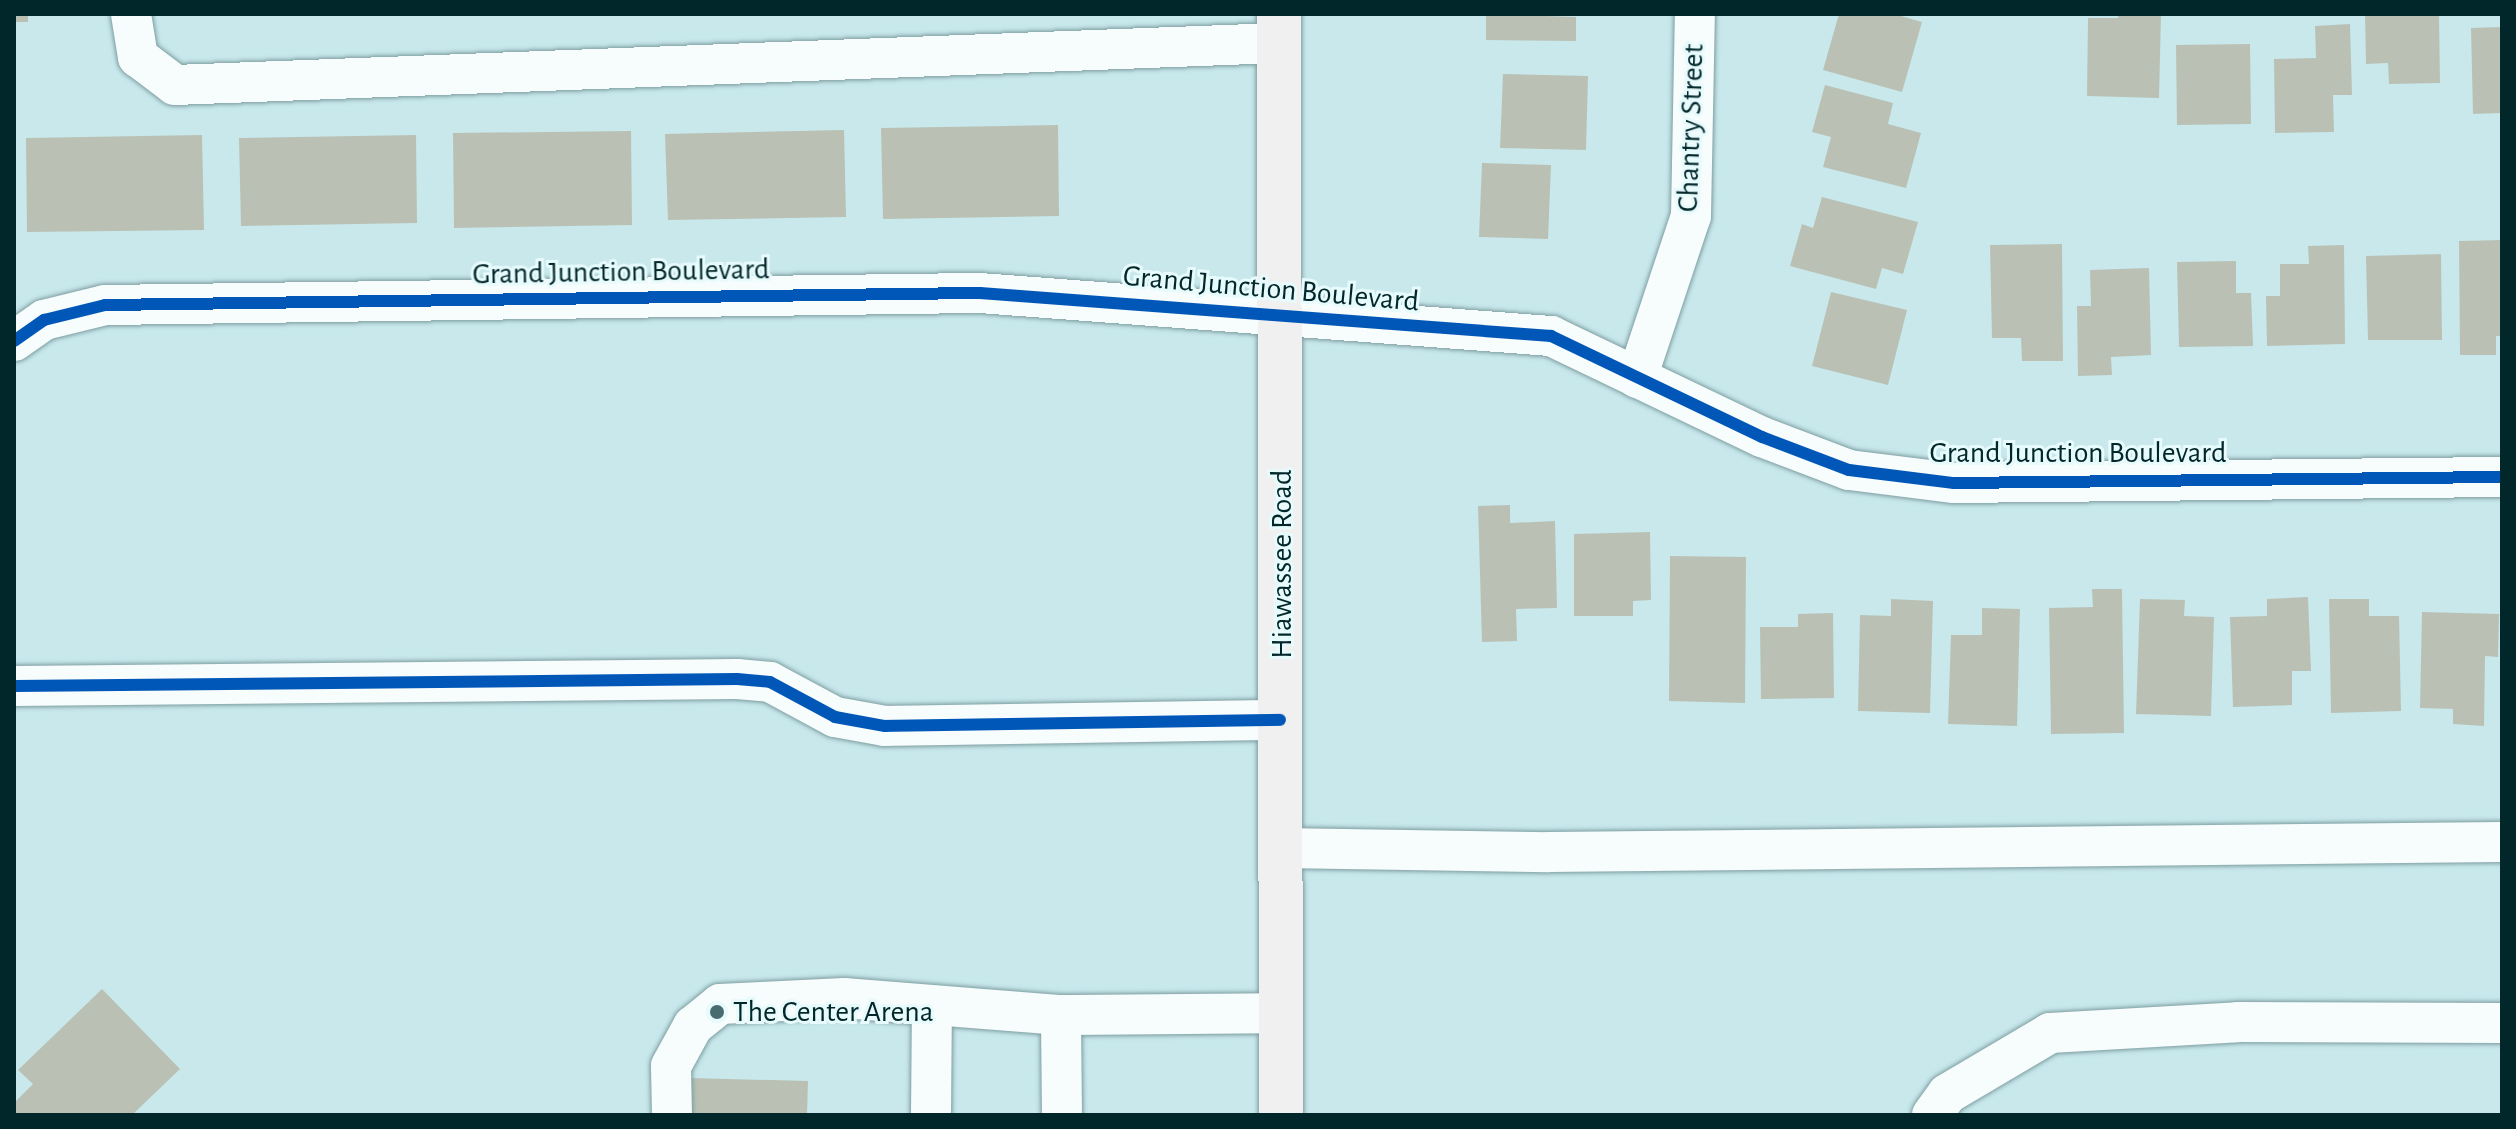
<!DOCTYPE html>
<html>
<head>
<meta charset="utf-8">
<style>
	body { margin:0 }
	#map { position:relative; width:2516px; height:1129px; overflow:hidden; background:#c8e8ec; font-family:"Alegreya Sans",sans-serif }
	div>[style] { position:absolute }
	.building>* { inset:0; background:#bac1b4 }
	.roads { filter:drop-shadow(0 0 2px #7e9ea1) drop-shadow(0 0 2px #7e9ea1) }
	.minor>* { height:40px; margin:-20px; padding:0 20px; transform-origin:20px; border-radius:20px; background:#f7fcfc }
	.major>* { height:44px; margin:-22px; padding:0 22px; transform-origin:22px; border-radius:22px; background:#f1f0f0 }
	.cycleway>* { height:12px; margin:-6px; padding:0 6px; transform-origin:6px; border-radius:6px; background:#0057b8 }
	.dots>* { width:22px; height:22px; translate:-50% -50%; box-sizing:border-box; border:4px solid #e7fafc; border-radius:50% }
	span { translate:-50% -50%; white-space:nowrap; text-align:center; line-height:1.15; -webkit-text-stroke:6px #e7fafc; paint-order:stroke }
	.street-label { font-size:30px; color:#02272a }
	.poi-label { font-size:30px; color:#02272a }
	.left { translate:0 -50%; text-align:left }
	.frame { position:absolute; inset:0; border:16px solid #02272a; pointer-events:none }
</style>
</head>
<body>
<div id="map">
	<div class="building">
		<div style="clip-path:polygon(14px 14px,28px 14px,28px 22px,14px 22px)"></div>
		<div style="clip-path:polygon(1486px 14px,1576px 17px,1576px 41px,1486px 40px)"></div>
		<div style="clip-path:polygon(1839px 14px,1894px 14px,1922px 22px,1902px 92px,1823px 70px)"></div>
		<div style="clip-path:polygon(2118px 14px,2161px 14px,2159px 98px,2087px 96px,2088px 18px,2118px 18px)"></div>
		<div style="clip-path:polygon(2365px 14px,2439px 14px,2440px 83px,2389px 84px,2388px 63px,2366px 64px)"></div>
		<div style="clip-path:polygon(2350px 24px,2352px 95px,2333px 95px,2334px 132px,2275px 133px,2274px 59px,2316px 58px,2315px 26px)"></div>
		<div style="clip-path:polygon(2502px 27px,2502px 113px,2473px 114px,2471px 28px)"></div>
		<div style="clip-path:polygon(2250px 44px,2251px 124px,2177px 125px,2176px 45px)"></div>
		<div style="clip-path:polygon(1503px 74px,1588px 76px,1586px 150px,1500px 148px)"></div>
		<div style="clip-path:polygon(1825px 85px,1893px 103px,1888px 124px,1921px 133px,1906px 188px,1823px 167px,1831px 137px,1812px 132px)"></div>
		<div style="clip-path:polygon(1058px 125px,1059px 216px,883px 219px,881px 128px)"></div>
		<div style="clip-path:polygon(844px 130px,846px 217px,668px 220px,665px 134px)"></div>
		<div style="clip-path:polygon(631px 131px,632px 225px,454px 228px,453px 133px)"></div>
		<div style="clip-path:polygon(202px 135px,204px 230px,27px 232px,26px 138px)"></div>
		<div style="clip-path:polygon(416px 135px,417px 223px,241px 226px,239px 138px)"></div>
		<div style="clip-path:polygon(1482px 163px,1551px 165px,1548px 239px,1479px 237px)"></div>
		<div style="clip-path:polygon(1822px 197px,1918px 222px,1903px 274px,1882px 268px,1876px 289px,1790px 266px,1802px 224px,1813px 228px)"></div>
		<div style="clip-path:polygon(2502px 240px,2502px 336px,2496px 336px,2496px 355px,2460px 355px,2459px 241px)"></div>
		<div style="clip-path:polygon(2062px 244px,2063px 361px,2022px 361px,2021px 338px,1992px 338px,1990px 245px)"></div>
		<div style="clip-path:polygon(2344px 245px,2345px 344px,2267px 346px,2266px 296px,2280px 296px,2280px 264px,2309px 264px,2308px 246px)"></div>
		<div style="clip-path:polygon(2441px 254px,2442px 340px,2368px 340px,2366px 256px)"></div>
		<div style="clip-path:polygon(2236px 261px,2236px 293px,2251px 293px,2253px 346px,2179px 347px,2177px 262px)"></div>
		<div style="clip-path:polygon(2149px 268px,2151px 355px,2111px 357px,2112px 375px,2078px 376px,2077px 306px,2091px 306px,2090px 270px)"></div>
		<div style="clip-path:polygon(1831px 292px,1907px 310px,1888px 385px,1812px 366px)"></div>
		<div style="clip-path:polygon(1510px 505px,1510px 523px,1555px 521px,1557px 608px,1516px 609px,1517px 641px,1482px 642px,1478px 506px)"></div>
		<div style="clip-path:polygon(1650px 532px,1651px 600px,1633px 601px,1633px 616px,1574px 616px,1574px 534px)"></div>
		<div style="clip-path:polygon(1670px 556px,1746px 557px,1745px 703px,1669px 701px)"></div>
		<div style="clip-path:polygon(2092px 589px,2122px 589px,2124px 733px,2051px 734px,2049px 608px,2093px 607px)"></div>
		<div style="clip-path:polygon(2308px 597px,2311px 671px,2292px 671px,2292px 705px,2233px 707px,2230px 617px,2267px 616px,2267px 599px)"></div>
		<div style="clip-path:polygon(1891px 599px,1933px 601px,1930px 713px,1858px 711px,1860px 615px,1891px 616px)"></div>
		<div style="clip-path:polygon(2140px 599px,2185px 600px,2184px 616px,2214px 617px,2211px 716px,2136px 714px)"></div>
		<div style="clip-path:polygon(2329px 599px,2369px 599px,2369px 616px,2399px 616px,2401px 711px,2331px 713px)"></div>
		<div style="clip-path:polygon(1982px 608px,2020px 609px,2017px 726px,1948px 724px,1951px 635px,1982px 635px)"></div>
		<div style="clip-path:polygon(2422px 612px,2499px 614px,2498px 657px,2485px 656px,2484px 726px,2453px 724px,2453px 709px,2420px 708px)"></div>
		<div style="clip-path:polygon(1833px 613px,1834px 698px,1761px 699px,1760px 627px,1798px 627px,1798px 614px)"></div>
		<div style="clip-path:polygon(102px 989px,180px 1069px,132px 1115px,14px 1115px,14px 1103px,33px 1084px,18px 1070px)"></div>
		<div style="clip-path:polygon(688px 1078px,808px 1081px,807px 1115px,689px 1115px)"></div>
	</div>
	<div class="roads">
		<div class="minor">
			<div style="left:131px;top:14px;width:44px;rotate:80.8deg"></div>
			<div style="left:138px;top:57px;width:46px;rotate:37.1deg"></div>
			<div style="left:175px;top:85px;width:1105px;rotate:-2.18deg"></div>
			<div style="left:14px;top:341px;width:37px;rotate:-35deg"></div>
			<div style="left:44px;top:320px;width:63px;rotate:-13.8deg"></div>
			<div style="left:105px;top:305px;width:875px;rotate:-0.79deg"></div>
			<div style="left:980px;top:293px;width:573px;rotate:4.31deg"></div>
			<div style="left:1551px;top:336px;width:234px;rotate:25.6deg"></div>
			<div style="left:1762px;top:437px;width:93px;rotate:20.8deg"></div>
			<div style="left:1849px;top:470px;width:106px;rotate:7.1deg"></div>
			<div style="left:1954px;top:483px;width:548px;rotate:-0.63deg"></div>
			<div style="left:1637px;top:378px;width:171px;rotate:-71.6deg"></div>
			<div style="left:1691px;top:216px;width:202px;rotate:-88.9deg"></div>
			<div style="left:14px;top:686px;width:723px;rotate:-0.55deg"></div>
			<div style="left:737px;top:679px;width:33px;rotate:5deg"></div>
			<div style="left:770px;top:682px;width:74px;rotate:28.3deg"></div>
			<div style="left:835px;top:717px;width:51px;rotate:10.2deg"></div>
			<div style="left:885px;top:726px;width:395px;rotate:-0.9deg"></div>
			<div style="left:1281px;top:848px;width:268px;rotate:0.9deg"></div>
			<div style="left:1549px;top:852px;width:953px;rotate:-0.6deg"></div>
			<div style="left:672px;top:1115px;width:49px;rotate:-91.2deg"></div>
			<div style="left:671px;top:1066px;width:46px;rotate:-61.2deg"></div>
			<div style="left:693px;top:1026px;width:35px;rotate:-39deg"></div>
			<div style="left:720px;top:1004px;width:124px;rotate:-2.8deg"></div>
			<div style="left:844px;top:998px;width:218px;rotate:4.5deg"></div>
			<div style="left:931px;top:1115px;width:110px;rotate:-89.5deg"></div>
			<div style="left:1062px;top:1115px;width:100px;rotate:-90.6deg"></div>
			<div style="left:1061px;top:1015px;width:220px;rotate:-0.5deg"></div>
			<div style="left:1932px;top:1115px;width:26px;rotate:-54deg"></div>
			<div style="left:1947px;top:1094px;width:120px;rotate:-30.6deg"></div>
			<div style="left:2050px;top:1033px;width:188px;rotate:-3.3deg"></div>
			<div style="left:2238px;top:1022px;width:264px;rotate:0.2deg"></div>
		</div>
		<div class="major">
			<div style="left:1279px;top:14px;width:1101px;rotate:89.9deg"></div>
		</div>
	</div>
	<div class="cycleway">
		<div style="left:14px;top:341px;width:37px;rotate:-35deg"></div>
		<div style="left:44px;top:320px;width:63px;rotate:-13.8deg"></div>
		<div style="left:105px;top:305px;width:875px;rotate:-0.79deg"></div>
		<div style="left:980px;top:293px;width:573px;rotate:4.31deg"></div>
		<div style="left:1551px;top:336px;width:234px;rotate:25.6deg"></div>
		<div style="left:1762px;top:437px;width:93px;rotate:20.8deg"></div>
		<div style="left:1849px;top:470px;width:106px;rotate:7.1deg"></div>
		<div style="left:1954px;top:483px;width:548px;rotate:-0.63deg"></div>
		<div style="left:14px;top:686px;width:723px;rotate:-0.55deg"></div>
		<div style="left:737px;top:679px;width:33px;rotate:5deg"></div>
		<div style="left:770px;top:682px;width:74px;rotate:28.3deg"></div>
		<div style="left:835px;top:717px;width:51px;rotate:10.2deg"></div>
		<div style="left:885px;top:726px;width:395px;rotate:-0.9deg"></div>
	</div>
	<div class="dots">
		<div style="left:717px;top:1012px;background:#476b6e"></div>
	</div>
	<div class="street-label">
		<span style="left:1691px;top:128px;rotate:-88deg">Chantry Street</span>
		<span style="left:621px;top:272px;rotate:-1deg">Grand Junction Boulevard</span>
		<span style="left:1271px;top:289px;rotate:5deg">Grand Junction Boulevard</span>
		<span style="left:2078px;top:453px">Grand Junction Boulevard</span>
		<span style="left:1282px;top:564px;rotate:-90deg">Hiawassee Road</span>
	</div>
	<div class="poi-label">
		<span class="left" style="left:733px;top:1012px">The Center Arena</span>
	</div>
	<div class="frame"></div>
</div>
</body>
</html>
